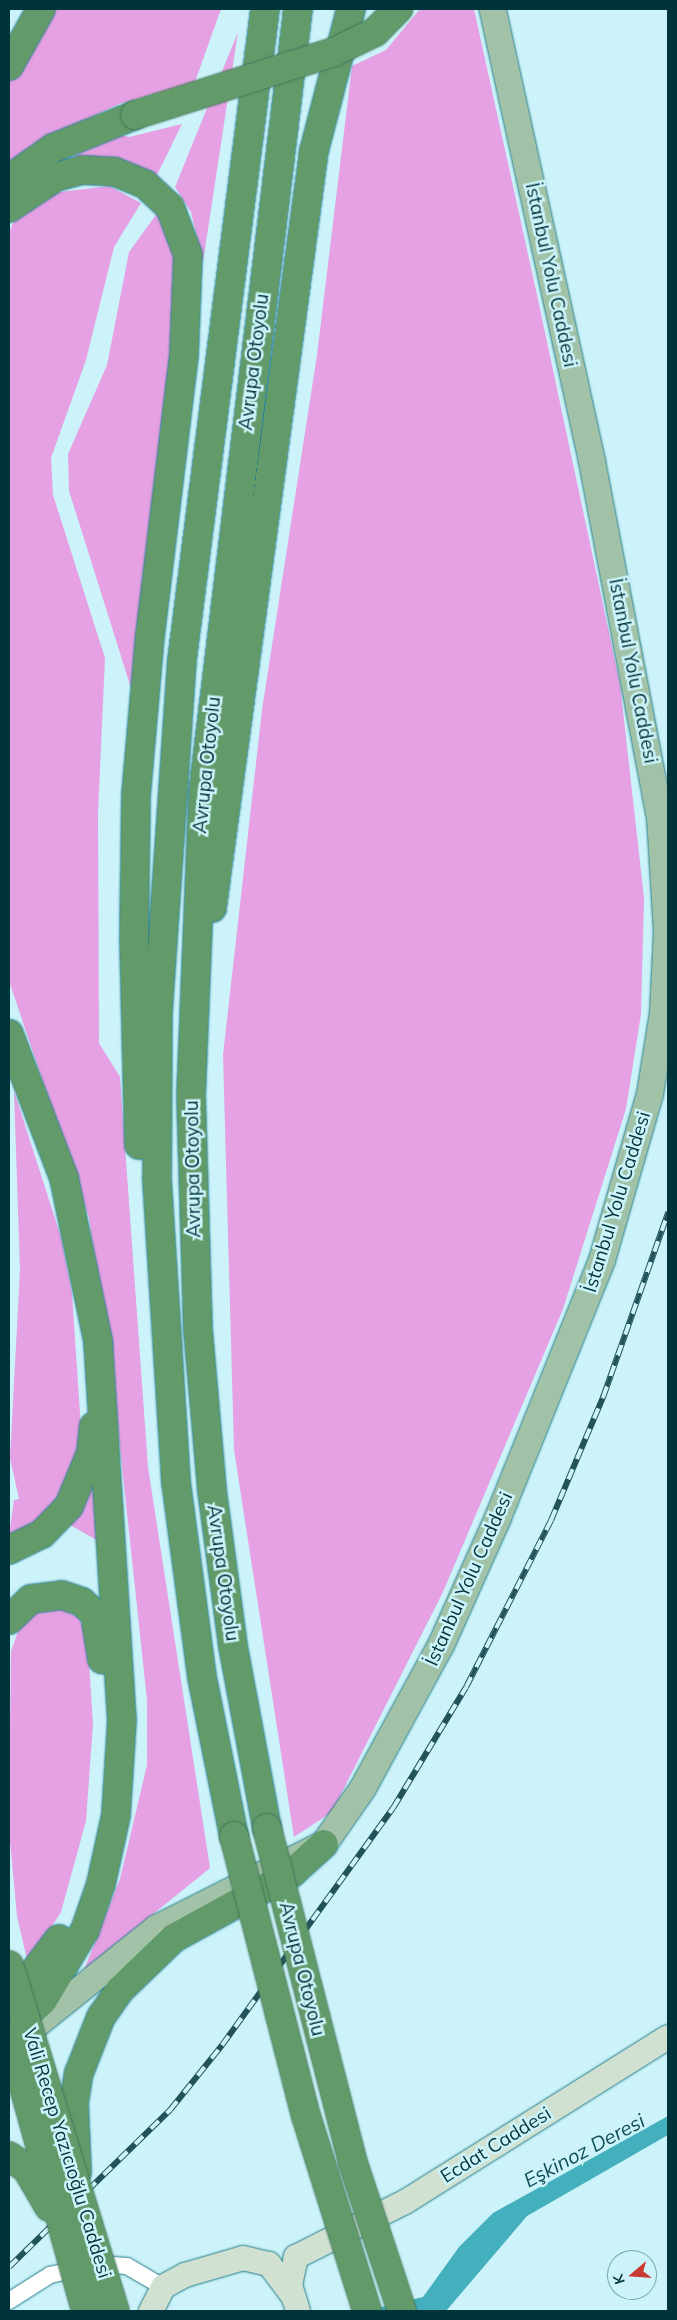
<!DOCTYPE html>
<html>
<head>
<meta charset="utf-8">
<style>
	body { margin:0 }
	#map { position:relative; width:677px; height:2320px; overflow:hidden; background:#ccf3f9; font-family:Mulish,sans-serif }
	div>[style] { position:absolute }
	.green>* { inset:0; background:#e5a1e3 }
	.water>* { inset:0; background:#44afbd }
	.roads { filter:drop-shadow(0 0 1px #257d89) drop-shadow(0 0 1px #257d89) }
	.street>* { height:16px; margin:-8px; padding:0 8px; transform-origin:8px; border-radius:8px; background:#fff }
	.secondary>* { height:24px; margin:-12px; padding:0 12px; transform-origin:12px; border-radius:12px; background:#d0e1d2 }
	.primary>* { height:26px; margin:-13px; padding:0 13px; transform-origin:13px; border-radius:13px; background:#a1c2a6 }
	.highway>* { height:28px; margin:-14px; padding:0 14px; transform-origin:14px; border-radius:14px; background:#639a6a }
	.rail>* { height:5.5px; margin-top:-2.75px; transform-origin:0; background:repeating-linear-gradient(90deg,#ccf3f9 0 11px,#215359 0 22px); box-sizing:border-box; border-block:1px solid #215359 }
	.bridges { filter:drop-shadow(0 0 1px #407659) drop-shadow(0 0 1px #407659) }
	.highway-bridge>* { height:28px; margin:-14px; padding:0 14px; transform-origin:14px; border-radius:14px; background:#639a6a }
	span { translate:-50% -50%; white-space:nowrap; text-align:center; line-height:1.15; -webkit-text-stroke:5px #ccf3f9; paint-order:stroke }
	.street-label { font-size:19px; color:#00343a }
	.water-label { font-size:20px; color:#0e4d55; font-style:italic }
	.frame { position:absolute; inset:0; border:10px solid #00343a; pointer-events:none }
	.north { position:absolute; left:607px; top:2250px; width:50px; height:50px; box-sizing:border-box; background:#ccf3f9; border:1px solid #7aa7ad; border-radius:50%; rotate:252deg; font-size:14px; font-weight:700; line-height:20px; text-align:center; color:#00343a }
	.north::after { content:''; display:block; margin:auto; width:18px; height:22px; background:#c83a32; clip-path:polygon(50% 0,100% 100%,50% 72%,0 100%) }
</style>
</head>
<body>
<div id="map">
	<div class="green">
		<div style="clip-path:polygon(51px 9px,221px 9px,195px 82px,119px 104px,48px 137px,9px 167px,9px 82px)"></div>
		<div style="clip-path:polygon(420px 9px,474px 9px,537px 295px,620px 684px,644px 898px,641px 1014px,626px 1109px,563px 1309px,443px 1592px,332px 1812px,294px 1837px,234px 1450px,223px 1055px,262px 710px,317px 355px,352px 66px,386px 50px)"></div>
		<div style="clip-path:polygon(238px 32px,227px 104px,203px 262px,191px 212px,175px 187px)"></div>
		<div style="clip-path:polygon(182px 124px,155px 179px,78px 163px,75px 155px,120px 135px,129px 137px)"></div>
		<div style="clip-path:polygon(109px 186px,141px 203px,114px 247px,86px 360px,51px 458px,53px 495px,105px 658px,98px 814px,99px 1043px,120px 1077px,148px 1467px,210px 1868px,84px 1970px,120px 1879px,147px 1765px,147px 1700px,116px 1410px,89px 1218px,9px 981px,9px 233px,13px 223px,52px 193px)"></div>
		<div style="clip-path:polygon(158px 212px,170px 227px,180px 298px,131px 688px,69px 491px,68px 454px,107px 365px,129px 252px)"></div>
		<div style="clip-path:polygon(14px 1091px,61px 1237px,72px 1293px,82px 1444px,77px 1467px,52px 1508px,30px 1526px,9px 1535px,14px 1500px,19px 1499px,10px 1458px,20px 1270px)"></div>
		<div style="clip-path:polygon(96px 1482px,100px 1542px,70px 1525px)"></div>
		<div style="clip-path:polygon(60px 1608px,78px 1617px,87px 1633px,93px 1724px,86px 1821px,61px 1912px,28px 1964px,17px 1916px,9px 1830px,11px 1651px,20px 1626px,36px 1611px)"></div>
	</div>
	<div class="water">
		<div style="clip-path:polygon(668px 2116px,668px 2135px,527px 2216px,446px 2311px,365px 2311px,423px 2297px,459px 2247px,493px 2213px)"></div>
	</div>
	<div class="roads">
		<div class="street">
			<div style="left:9px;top:2301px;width:49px;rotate:-32.4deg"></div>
			<div style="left:50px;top:2275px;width:49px;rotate:-12.9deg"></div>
			<div style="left:98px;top:2264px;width:29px;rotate:4deg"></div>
			<div style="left:127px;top:2266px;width:42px;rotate:30.3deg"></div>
		</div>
		<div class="secondary">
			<div style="left:151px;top:2311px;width:27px;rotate:-63deg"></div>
			<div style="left:163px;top:2287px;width:25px;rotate:-29deg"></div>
			<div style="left:185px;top:2275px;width:60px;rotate:-16.3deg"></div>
			<div style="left:243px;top:2258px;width:27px;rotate:13deg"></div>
			<div style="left:269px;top:2264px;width:40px;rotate:53deg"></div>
			<div style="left:298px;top:2311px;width:27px;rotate:-107deg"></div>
			<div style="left:290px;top:2285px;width:29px;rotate:-78deg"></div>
			<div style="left:296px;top:2257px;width:122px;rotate:-26.8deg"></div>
			<div style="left:405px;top:2202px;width:310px;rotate:-32.1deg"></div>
		</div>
		<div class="primary">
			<div style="left:9px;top:2036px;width:30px;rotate:-23deg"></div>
			<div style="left:37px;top:2024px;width:154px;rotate:-38.7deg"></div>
			<div style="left:157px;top:1928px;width:187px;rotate:-26.7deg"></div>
			<div style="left:324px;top:1844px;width:68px;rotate:-55.1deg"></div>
			<div style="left:363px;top:1788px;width:165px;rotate:-61.4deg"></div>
			<div style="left:442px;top:1643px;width:135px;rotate:-65.9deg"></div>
			<div style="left:497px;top:1520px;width:280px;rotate:-68deg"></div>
			<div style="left:602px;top:1260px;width:173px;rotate:-73.9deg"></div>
			<div style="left:650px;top:1094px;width:82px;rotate:-80.9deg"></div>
			<div style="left:663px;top:1013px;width:81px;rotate:-87.2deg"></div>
			<div style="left:667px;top:932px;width:114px;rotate:-93.5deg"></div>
			<div style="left:660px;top:818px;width:363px;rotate:-100.8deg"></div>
			<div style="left:592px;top:461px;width:463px;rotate:-102.4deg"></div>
		</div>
		<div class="highway">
			<div style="left:9px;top:66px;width:65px;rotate:-60.7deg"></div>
			<div style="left:9px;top:179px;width:54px;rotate:-35.2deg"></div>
			<div style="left:53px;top:148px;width:88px;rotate:-21.9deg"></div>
			<div style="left:9px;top:208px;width:56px;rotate:-33.4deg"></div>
			<div style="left:56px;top:177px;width:27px;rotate:-15deg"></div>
			<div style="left:82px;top:170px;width:33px;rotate:3deg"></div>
			<div style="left:115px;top:172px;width:32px;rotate:22deg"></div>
			<div style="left:145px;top:184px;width:34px;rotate:43deg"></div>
			<div style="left:170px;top:207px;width:51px;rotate:69.4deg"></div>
			<div style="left:188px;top:255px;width:100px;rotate:92.3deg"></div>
			<div style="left:184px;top:355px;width:282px;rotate:96.9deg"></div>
			<div style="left:150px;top:635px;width:161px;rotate:95deg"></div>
			<div style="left:136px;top:795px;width:145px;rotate:90.8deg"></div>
			<div style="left:134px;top:940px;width:205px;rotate:88.6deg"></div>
			<div style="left:212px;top:908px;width:764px;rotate:-82.33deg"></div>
			<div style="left:314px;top:151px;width:147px;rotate:-75.4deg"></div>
			<div style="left:9px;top:1034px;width:154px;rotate:69.1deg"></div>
			<div style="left:64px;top:1178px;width:167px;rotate:78.2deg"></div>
			<div style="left:98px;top:1341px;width:379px;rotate:86.4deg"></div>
			<div style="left:122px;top:1719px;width:96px;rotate:93.6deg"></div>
			<div style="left:116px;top:1815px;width:71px;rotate:102.3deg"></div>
			<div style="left:101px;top:1884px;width:49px;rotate:109.2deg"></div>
			<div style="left:85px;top:1930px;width:82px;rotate:121deg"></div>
			<div style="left:43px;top:2000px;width:47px;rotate:136.7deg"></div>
			<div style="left:9px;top:1550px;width:37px;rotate:-26deg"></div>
			<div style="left:42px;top:1534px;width:39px;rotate:-46deg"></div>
			<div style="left:69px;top:1506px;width:57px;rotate:-67.5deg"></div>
			<div style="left:91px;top:1453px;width:27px;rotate:-84deg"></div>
			<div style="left:9px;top:1620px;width:30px;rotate:-44deg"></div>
			<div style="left:31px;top:1599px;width:31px;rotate:-7deg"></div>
			<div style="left:62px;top:1595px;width:21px;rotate:19deg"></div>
			<div style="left:82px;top:1602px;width:18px;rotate:43deg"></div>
			<div style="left:95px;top:1614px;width:46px;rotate:81.2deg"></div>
			<div style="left:267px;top:1828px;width:185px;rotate:-100.6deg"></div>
			<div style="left:233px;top:1646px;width:157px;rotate:-97.7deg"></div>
			<div style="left:212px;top:1490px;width:160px;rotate:-95deg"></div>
			<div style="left:198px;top:1331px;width:235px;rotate:-91.7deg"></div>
			<div style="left:191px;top:1096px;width:303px;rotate:-87.7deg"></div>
			<div style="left:203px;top:793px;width:790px;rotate:-83.09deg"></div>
			<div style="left:234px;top:1836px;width:162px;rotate:-101.4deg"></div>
			<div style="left:202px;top:1677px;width:197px;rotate:-97.6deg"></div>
			<div style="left:176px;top:1482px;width:305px;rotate:-93.6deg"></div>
			<div style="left:157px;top:1178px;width:167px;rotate:-89.7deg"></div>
			<div style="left:158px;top:1011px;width:352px;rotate:-86.1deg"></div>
			<div style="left:182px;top:660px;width:656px;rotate:-82.73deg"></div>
			<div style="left:9px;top:2005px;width:83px;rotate:-52.9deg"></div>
			<div style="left:77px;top:2172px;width:69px;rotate:-92.5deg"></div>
			<div style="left:74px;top:2103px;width:30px;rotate:-81deg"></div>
			<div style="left:79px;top:2073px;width:60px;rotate:-68.6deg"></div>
			<div style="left:101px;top:2017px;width:33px;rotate:-55deg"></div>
			<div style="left:120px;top:1990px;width:75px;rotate:-43.9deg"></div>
			<div style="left:174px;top:1938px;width:135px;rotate:-28.8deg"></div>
			<div style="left:292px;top:1873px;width:43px;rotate:-42.2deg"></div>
		</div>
	</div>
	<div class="rail">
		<div style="left:9px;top:2267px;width:225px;rotate:-44.3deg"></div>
		<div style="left:170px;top:2110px;width:83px;rotate:-51.3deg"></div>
		<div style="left:222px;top:2045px;width:292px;rotate:-54.2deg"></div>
		<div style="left:393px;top:1808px;width:141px;rotate:-58.9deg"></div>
		<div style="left:466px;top:1687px;width:187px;rotate:-63deg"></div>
		<div style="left:551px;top:1520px;width:134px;rotate:-67.1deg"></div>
		<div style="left:603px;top:1397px;width:196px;rotate:-70.6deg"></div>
	</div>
	<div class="bridges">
		<div class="highway-bridge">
			<div style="left:135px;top:115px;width:209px;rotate:-17.6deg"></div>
			<div style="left:334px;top:52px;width:46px;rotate:-26deg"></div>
			<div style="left:375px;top:32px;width:33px;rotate:-45deg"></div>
			<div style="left:267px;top:1828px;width:346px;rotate:75.6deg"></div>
			<div style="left:353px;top:2163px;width:156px;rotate:71.7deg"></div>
			<div style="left:234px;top:1836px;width:289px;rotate:75.6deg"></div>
			<div style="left:306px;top:2116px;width:204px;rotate:72.6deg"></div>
			<div style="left:9px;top:1965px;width:362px;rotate:73deg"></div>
			<div style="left:9px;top:2033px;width:288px;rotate:74.5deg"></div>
			<div style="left:9px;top:2156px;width:22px;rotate:36deg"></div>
			<div style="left:27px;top:2169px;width:44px;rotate:59.9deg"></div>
		</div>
	</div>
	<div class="street-label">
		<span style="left:551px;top:275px;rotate:78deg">İstanbul Yolu Caddesi</span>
		<span style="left:254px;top:362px;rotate:-83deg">Avrupa Otoyolu</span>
		<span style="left:633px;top:671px;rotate:79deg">İstanbul Yolu Caddesi</span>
		<span style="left:207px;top:765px;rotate:-84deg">Avrupa Otoyolu</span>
		<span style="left:193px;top:1169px;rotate:-91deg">Avrupa Otoyolu</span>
		<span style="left:617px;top:1202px;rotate:-73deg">İstanbul Yolu Caddesi</span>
		<span style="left:223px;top:1573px;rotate:82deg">Avrupa Otoyolu</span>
		<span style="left:469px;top:1579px;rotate:-66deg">İstanbul Yolu Caddesi</span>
		<span style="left:302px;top:1969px;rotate:76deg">Avrupa Otoyolu</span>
		<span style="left:496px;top:2145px;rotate:-32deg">Ecdat Caddesi</span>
		<span style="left:67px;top:2153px;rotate:73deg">Vali Recep Yazıcıoğlu Caddesi</span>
	</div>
	<div class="water-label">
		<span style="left:584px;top:2150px;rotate:-28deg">Eşkinoz Deresi</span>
	</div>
	<div class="frame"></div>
	<div class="north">K</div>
</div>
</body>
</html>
